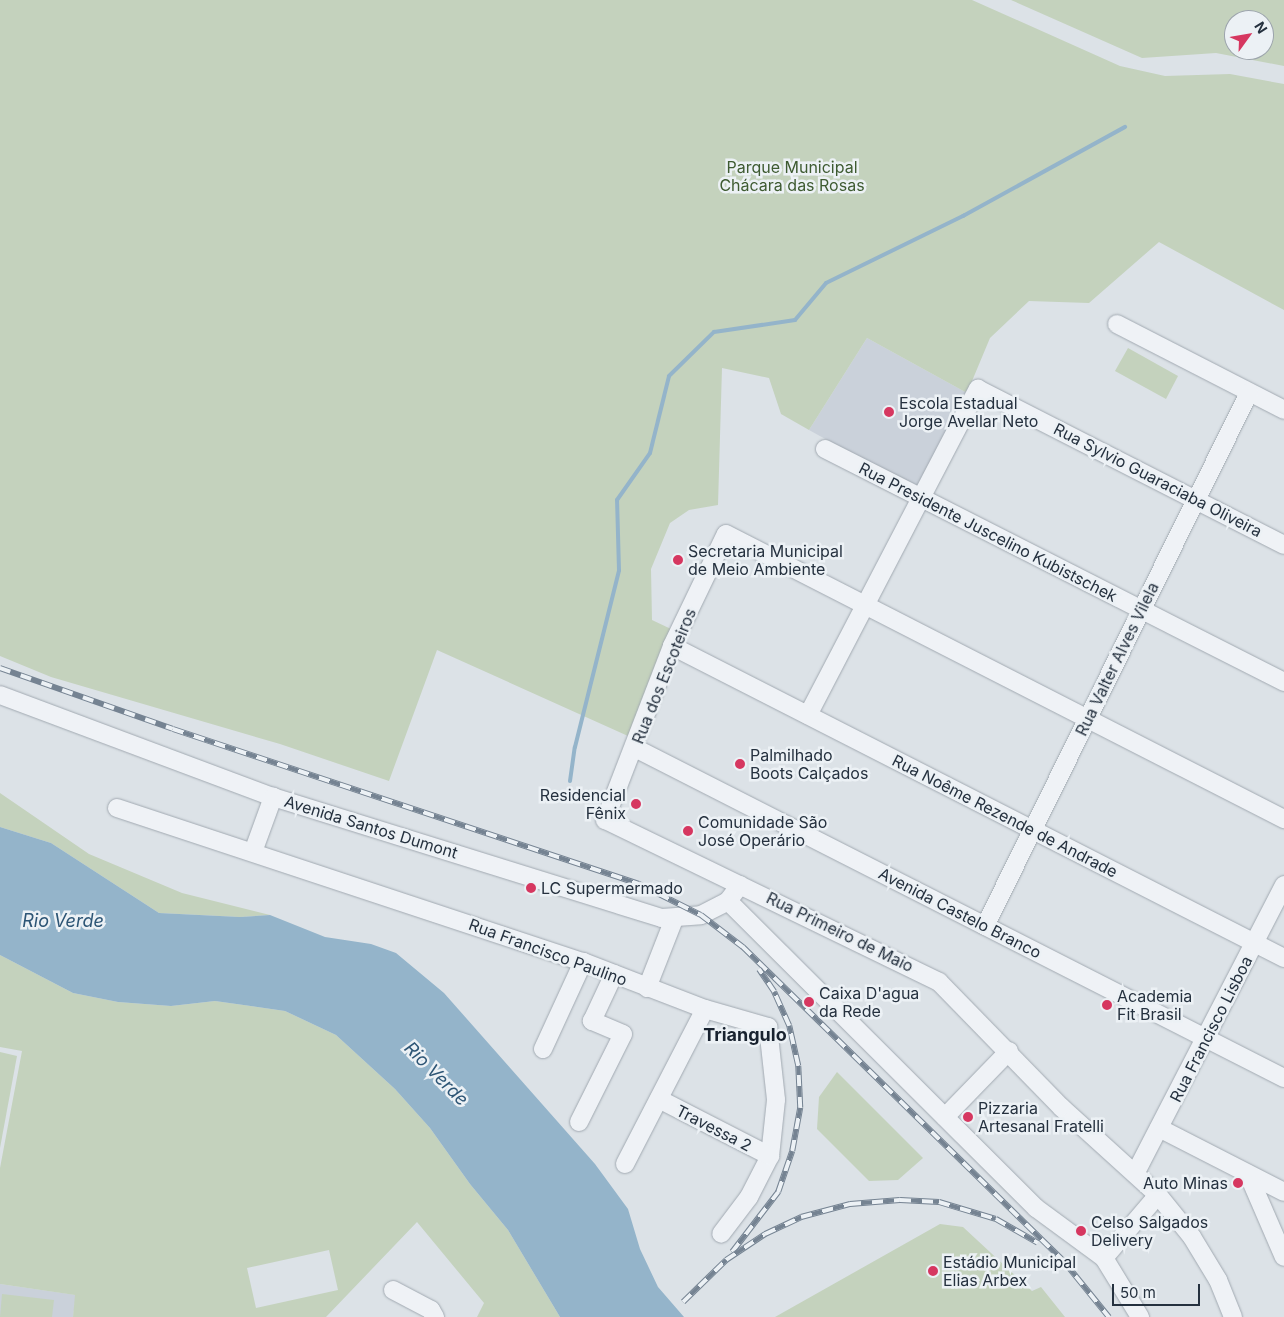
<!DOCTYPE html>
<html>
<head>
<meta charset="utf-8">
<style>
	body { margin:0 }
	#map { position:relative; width:1284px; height:1317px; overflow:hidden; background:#dce2e7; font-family:Inter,sans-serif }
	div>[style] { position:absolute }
	.built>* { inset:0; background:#cad1da }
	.green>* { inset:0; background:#c4d2bd }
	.water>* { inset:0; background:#94b4ca }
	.stream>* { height:4px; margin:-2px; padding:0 2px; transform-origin:2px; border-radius:2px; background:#94b4ca }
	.roads { filter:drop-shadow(0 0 1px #a1a9b1) drop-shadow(0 0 1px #a1a9b1) }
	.minor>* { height:18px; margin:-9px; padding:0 9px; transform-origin:9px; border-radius:9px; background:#eff2f6 }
	.rail>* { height:5.5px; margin-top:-2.75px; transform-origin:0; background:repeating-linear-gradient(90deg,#ecf1f5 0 11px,#758392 0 22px); box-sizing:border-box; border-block:1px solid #758392 }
	.dots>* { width:14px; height:14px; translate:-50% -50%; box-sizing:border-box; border:2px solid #ecf1f5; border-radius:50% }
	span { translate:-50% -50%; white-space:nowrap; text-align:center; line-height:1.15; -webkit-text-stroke:5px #ecf1f5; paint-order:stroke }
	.park-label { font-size:16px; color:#3e5b31 }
	.poi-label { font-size:16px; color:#25313f }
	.left { translate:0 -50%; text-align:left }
	.right { translate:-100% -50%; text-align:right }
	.street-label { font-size:16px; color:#25313f }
	.water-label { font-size:18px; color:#2d5575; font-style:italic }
	.neighbourhood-label { font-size:18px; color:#18222f; font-weight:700 }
	.north { position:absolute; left:1224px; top:10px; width:50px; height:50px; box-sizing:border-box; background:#ecf1f5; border:1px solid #9ca4ac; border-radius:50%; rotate:58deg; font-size:14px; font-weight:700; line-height:20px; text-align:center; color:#25313f }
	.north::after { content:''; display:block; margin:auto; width:18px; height:22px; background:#d63760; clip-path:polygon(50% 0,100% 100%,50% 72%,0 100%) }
	.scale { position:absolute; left:1112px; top:1284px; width:88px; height:22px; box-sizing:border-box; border:2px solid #25313f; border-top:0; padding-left:6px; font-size:15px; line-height:18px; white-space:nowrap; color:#25313f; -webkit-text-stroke:4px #ecf1f5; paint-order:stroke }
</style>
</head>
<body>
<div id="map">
	<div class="built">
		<div style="clip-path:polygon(867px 338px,967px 393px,918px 490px,809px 430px)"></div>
		<div style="clip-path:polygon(0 1284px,76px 1295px,73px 1317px,0 1317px)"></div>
	</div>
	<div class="green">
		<div style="clip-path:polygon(0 0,972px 0,1120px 66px,1165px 76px,1230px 74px,1284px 84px,1284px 310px,1159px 242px,1089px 303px,1029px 301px,990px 338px,967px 393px,867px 338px,809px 430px,781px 414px,769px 378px,722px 368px,718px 505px,689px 510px,670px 523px,651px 569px,652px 620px,671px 629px,628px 736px,437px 650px,389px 781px,280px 744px,51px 677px,0 656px)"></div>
		<div style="clip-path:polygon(evenodd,1011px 0,1284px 0,1284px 66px,1216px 53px,1142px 58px,1011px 0,1234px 20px,1264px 20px,1264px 50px,1234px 50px,1234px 20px)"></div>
		<div style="clip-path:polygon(1128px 348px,1178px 376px,1166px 399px,1115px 371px)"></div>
		<div style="clip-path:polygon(0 793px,89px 854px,182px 893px,270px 915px,240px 917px,159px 913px,51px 843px,0 827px)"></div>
		<div style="clip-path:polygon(evenodd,0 955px,73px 993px,118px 1002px,171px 1006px,215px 1001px,285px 1011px,336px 1035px,395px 1089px,430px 1128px,470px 1184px,508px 1230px,560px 1317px,477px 1317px,484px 1303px,417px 1222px,326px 1317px,73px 1317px,75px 1295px,0 1284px,0 1168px,22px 1051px,0 1047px,0 955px,329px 1250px,338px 1290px,256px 1308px,247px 1268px,329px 1250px)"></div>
		<div style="clip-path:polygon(0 1052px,17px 1056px,0 1148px)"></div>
		<div style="clip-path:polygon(837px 1072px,923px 1158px,898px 1180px,869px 1181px,817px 1129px,819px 1097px)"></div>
		<div style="clip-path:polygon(940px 1224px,963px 1227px,1032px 1291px,1041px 1287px,1065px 1317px,775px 1317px)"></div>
		<div style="clip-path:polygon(2px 1294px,54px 1300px,52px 1317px,0 1317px)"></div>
	</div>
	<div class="water">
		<div style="clip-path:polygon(0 827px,51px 843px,159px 913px,240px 917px,270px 915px,325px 937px,371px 944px,396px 953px,444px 993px,595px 1164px,628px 1209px,640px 1249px,658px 1287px,684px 1317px,560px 1317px,508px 1230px,470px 1184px,430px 1128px,395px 1089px,336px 1035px,285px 1011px,215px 1001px,171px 1006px,118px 1002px,73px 993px,0 955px)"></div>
	</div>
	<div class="stream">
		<div style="left:570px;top:781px;width:34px;rotate:-82deg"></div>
		<div style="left:575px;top:747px;width:182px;rotate:-76deg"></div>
		<div style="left:619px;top:570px;width:70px;rotate:-91.6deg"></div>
		<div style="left:617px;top:500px;width:57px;rotate:-54.9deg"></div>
		<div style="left:650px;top:453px;width:79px;rotate:-76.1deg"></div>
		<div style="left:669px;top:376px;width:63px;rotate:-44.4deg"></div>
		<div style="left:714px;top:332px;width:82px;rotate:-8.4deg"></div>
		<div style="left:795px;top:320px;width:48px;rotate:-50deg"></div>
		<div style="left:826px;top:283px;width:153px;rotate:-26.1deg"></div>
		<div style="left:963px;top:216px;width:185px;rotate:-28.8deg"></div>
	</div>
	<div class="roads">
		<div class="minor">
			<div style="left:1117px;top:324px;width:188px;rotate:27.2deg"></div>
			<div style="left:825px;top:449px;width:515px;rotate:26.91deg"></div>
			<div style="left:672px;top:646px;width:687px;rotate:27.01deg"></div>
			<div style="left:0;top:695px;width:291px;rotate:20.5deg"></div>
			<div style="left:273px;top:797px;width:407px;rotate:17.3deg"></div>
			<div style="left:662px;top:918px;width:39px;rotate:-4deg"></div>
			<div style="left:701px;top:915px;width:30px;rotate:-27deg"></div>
			<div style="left:728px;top:901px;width:20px;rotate:-53deg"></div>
			<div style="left:808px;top:715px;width:368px;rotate:-62.5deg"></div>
			<div style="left:978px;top:389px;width:343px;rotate:27deg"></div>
			<div style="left:635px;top:748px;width:728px;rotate:26.95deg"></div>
			<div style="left:117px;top:808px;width:491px;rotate:18.3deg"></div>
			<div style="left:583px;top:962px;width:131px;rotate:21.1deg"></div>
			<div style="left:705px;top:1009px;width:66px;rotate:15.9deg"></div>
			<div style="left:768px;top:1027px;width:73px;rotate:83.7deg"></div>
			<div style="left:776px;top:1100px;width:56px;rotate:96.1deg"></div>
			<div style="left:770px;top:1156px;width:46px;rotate:117.1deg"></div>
			<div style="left:749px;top:1197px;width:46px;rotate:127.1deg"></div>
			<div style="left:253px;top:852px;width:59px;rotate:-70deg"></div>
			<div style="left:728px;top:901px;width:435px;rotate:44.9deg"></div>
			<div style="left:1036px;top:1208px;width:84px;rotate:36.3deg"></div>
			<div style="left:1104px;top:1258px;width:69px;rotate:58.6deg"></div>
			<div style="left:985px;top:926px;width:595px;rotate:-63.65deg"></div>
			<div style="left:647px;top:988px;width:74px;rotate:-68.6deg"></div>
			<div style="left:543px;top:1049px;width:96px;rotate:-65.3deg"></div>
			<div style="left:659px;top:1099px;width:125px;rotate:27.2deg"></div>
			<div style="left:945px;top:1117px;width:92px;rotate:-45.9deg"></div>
			<div style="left:579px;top:1122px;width:98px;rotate:-63.4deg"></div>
			<div style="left:623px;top:1034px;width:34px;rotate:-157deg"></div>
			<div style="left:592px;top:1021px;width:52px;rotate:-64.9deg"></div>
			<div style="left:1159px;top:1128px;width:140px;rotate:27.1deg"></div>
			<div style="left:625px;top:1164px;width:174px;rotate:-62.7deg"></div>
			<div style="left:1136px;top:1172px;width:323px;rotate:-62.7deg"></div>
			<div style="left:1248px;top:1174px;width:90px;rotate:66.6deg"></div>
			<div style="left:1104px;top:1258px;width:83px;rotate:-49.4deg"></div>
			<div style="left:393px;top:1290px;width:43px;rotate:27.8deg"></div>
			<div style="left:431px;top:1310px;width:8px;rotate:60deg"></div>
			<div style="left:1233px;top:1317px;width:40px;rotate:-112deg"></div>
			<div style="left:1218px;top:1280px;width:50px;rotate:-121.2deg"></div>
			<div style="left:1192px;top:1237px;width:54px;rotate:-129deg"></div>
			<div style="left:1158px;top:1195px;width:131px;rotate:-137.8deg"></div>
			<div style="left:1061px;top:1107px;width:175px;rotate:-134.3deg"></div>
			<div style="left:939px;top:982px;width:371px;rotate:-154.1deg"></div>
			<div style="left:605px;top:820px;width:186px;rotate:-68.9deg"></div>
			<div style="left:672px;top:646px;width:124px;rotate:-64.3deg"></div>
			<div style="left:726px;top:534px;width:627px;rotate:27.06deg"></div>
		</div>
	</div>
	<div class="rail">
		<div style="left:0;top:668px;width:183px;rotate:19.4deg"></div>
		<div style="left:173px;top:729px;width:491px;rotate:18.4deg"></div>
		<div style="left:639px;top:884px;width:69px;rotate:26.6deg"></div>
		<div style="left:701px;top:915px;width:53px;rotate:37.3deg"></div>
		<div style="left:743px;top:947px;width:446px;rotate:44.4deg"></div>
		<div style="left:1062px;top:1259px;width:75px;rotate:51deg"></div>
		<div style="left:732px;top:1252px;width:76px;rotate:-52.5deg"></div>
		<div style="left:778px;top:1192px;width:43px;rotate:-71.1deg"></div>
		<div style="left:792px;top:1151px;width:44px;rotate:-79.5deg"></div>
		<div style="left:800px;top:1108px;width:42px;rotate:-92.7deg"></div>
		<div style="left:798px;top:1066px;width:41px;rotate:-102.7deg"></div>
		<div style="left:789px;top:1026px;width:37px;rotate:-114deg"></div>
		<div style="left:774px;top:992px;width:27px;rotate:-124deg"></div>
		<div style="left:683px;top:1302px;width:60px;rotate:-44.3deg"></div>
		<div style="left:726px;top:1260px;width:47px;rotate:-33.7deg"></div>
		<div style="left:765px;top:1234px;width:40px;rotate:-25deg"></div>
		<div style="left:801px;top:1217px;width:51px;rotate:-14.9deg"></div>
		<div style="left:850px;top:1204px;width:50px;rotate:-4.6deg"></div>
		<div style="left:900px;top:1200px;width:39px;rotate:3deg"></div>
		<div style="left:939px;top:1202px;width:59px;rotate:16.6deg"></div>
		<div style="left:996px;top:1219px;width:48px;rotate:29.7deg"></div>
	</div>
	<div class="dots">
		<div style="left:889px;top:412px;background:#d63760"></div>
		<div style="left:678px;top:560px;background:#d63760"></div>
		<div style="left:740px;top:764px;background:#d63760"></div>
		<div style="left:636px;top:804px;background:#d63760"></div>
		<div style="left:688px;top:831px;background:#d63760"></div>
		<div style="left:531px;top:888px;background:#d63760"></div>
		<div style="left:809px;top:1002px;background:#d63760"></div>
		<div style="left:1107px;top:1005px;background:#d63760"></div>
		<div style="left:968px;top:1117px;background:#d63760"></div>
		<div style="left:1238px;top:1183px;background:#d63760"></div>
		<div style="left:1081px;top:1231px;background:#d63760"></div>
		<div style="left:933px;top:1271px;background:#d63760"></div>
	</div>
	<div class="park-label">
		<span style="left:792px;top:176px">Parque Municipal<br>Chácara das Rosas</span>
	</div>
	<div class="poi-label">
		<span class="left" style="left:899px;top:412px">Escola Estadual<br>Jorge Avellar Neto</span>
		<span class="left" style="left:688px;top:560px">Secretaria Municipal<br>de Meio Ambiente</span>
		<span class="left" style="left:750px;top:764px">Palmilhado<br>Boots Calçados</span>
		<span class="right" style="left:626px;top:804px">Residencial<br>Fênix</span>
		<span class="left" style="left:698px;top:831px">Comunidade São<br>José Operário</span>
		<span class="left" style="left:541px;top:888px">LC Supermermado</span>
		<span class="left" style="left:819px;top:1002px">Caixa D'agua<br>da Rede</span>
		<span class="left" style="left:1117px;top:1005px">Academia<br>Fit Brasil</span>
		<span class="left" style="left:978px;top:1117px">Pizzaria<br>Artesanal Fratelli</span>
		<span class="right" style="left:1228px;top:1183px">Auto Minas</span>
		<span class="left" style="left:1091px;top:1231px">Celso Salgados<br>Delivery</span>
		<span class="left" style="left:943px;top:1271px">Estádio Municipal<br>Elias Arbex</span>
	</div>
	<div class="street-label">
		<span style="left:1158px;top:480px;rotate:27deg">Rua Sylvio Guaraciaba Oliveira</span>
		<span style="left:988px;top:532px;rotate:27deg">Rua Presidente Juscelino Kubistschek</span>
		<span style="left:1117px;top:659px;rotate:-64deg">Rua Valter Alves Vilela</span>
		<span style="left:664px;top:676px;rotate:-68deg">Rua dos Escoteiros</span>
		<span style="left:1005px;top:816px;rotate:27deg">Rua Noême Rezende de Andrade</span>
		<span style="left:371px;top:827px;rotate:17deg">Avenida Santos Dumont</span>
		<span style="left:960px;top:913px;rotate:27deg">Avenida Castelo Branco</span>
		<span style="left:840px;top:932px;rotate:26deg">Rua Primeiro de Maio</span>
		<span style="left:548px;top:952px;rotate:20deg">Rua Francisco Paulino</span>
		<span style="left:1211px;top:1029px;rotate:-63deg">Rua Francisco Lisboa</span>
		<span style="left:714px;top:1128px;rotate:27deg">Travessa 2</span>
	</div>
	<div class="water-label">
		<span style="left:63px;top:921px">Rio Verde</span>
		<span style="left:436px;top:1074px;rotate:45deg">Rio Verde</span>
	</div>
	<div class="neighbourhood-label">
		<span style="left:745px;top:1035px">Triangulo</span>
	</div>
	<div class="north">N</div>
	<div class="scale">50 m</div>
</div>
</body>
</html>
